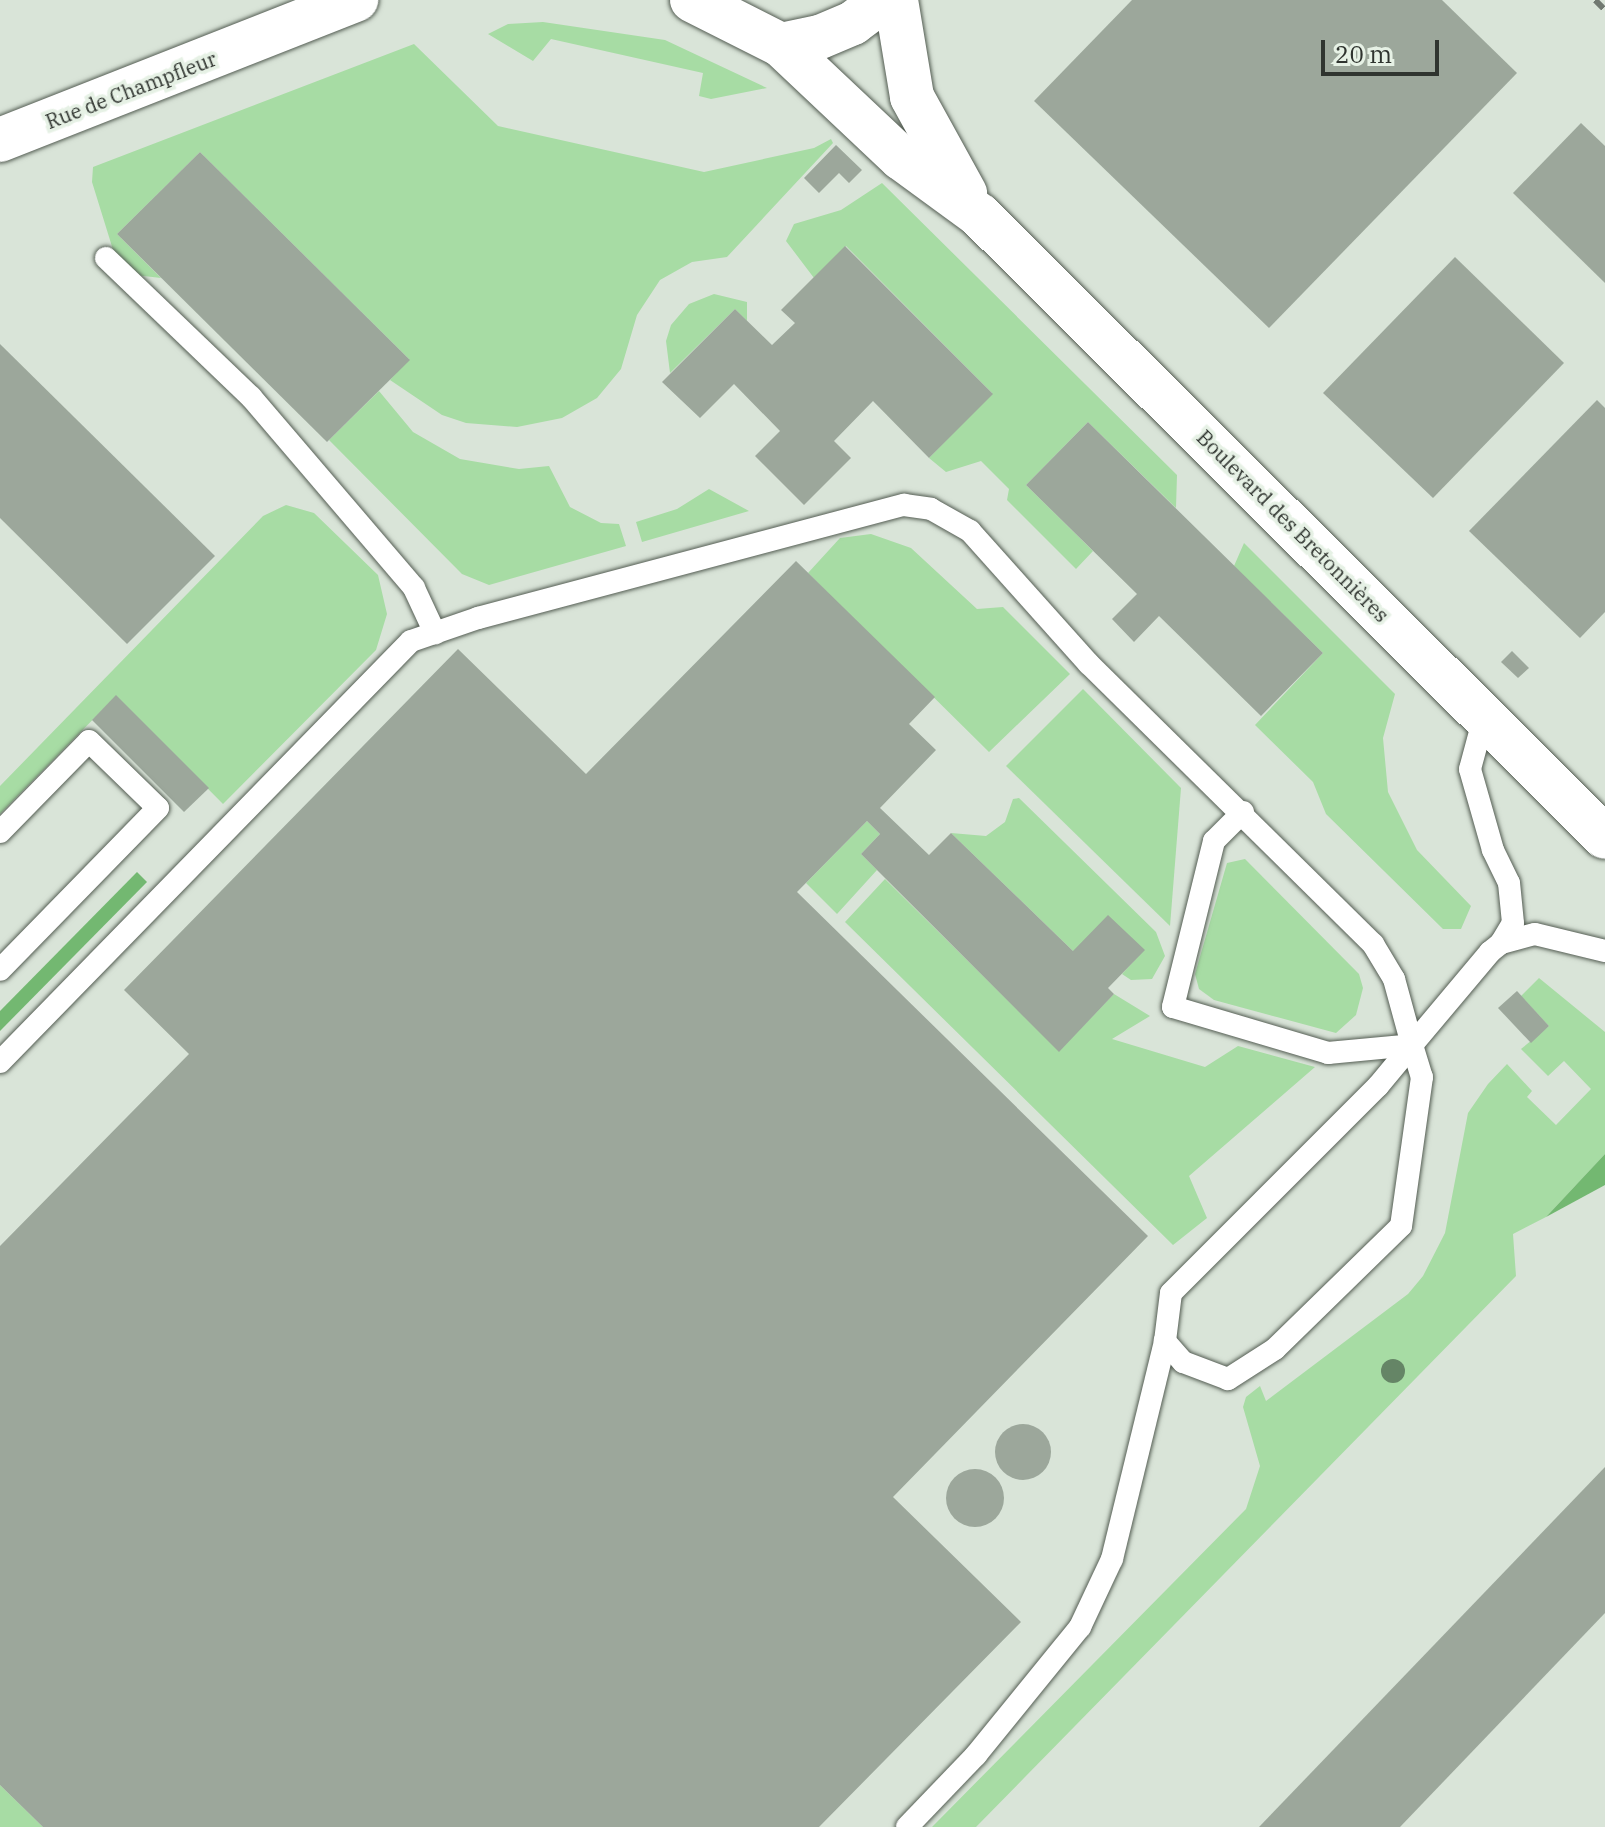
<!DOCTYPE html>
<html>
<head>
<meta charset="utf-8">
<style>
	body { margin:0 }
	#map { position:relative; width:1605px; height:1827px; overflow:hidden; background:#d9e4d8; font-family:"IBM Plex Serif",serif }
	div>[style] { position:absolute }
	.green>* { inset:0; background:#a7dca4 }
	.forest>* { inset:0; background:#73b871 }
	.building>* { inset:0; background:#9ca79b }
	.round { border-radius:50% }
	.roads { filter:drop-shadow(0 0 2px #545d53) drop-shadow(0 0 2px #545d53) }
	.service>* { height:22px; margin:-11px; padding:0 11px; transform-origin:11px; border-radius:11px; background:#fff }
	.tertiary>* { height:44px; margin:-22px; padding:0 22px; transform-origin:22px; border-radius:22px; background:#fff }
	.rail>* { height:6px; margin-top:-3px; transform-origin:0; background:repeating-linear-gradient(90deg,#717971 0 12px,transparent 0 18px) }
	.trees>* { width:24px; height:24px; margin:-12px; border-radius:50%; background:#658566 }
	span { translate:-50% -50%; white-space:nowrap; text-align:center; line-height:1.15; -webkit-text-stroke:7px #e6f1e5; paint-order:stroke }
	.street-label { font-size:20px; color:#2f342f }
	.scale { position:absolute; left:1321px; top:40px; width:118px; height:36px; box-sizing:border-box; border:4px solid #2f342f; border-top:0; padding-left:10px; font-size:24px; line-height:28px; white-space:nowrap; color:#2f342f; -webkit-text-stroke:6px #e6f1e5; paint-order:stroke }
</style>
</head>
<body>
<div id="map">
	<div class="green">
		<div style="clip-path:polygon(543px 22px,665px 40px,767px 88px,711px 99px,699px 96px,703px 73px,551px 39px,533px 61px,488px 34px,508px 24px)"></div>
		<div style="clip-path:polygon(414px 44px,498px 126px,704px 172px,814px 148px,831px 139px,833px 143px,727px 257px,692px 262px,660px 280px,637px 315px,621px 369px,597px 398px,562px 418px,517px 427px,466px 423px,442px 415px,390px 380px,409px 359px,200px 152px,117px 234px,161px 278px,135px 275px,114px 253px,92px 182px,93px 167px)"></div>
		<div style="clip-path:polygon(882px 183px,1177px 475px,1176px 508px,1088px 422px,1026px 485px,1093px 551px,1076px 569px,1007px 500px,1009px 489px,981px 461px,946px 472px,929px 458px,992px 393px,846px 246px,814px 278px,786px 241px,794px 224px,841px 210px)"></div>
		<div style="clip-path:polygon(714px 294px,747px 302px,747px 321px,735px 309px,670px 373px,666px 341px,671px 325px,689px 304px)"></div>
		<div style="clip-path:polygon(379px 391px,413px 432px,460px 459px,519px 469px,549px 466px,570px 507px,601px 523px,619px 524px,626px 546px,489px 585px,462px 574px,329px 440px)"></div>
		<div style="clip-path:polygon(709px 489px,749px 511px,642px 542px,636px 522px,677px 509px)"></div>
		<div style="clip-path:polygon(286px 505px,314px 513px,378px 575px,387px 614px,376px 650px,223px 804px,116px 696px,0 814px,0 786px,263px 516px)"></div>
		<div style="clip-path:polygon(871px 534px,911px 548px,977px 609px,1003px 607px,1070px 674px,989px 752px,808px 573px,840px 538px)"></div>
		<div style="clip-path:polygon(1244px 543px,1395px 694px,1383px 738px,1388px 792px,1417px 850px,1471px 906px,1461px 929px,1443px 929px,1326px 814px,1313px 782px,1255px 725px,1323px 653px,1234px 566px)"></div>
		<div style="clip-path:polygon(1083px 689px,1181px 788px,1170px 926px,1006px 766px)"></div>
		<div style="clip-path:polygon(1019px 798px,1156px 932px,1165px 956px,1152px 979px,1131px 980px,1122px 974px,1144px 950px,1073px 951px,951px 833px,986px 836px,1005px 822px,1013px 799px)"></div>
		<div style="clip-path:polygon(867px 821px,880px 834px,861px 854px,877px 870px,837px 914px,806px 883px)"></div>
		<div style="clip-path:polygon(1245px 859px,1359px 974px,1363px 988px,1356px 1015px,1336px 1033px,1214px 1000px,1199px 989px,1195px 974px,1227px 863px)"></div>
		<div style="clip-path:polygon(885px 879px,1059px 1051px,1114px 994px,1150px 1016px,1112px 1039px,1205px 1067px,1238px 1046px,1315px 1067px,1189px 1176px,1207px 1218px,1173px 1245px,845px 922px)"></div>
		<div style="clip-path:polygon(1539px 978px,1605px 1032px,1605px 1154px,1546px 1217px,1513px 1234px,1516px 1276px,976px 1827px,932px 1827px,1246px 1509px,1260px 1466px,1243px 1407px,1246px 1397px,1260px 1386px,1266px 1401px,1408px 1294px,1423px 1276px,1445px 1233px,1468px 1113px,1488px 1084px,1507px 1064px,1532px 1091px,1527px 1097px,1556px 1125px,1591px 1089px,1564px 1061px,1548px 1076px,1521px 1049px,1549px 1026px,1521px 996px)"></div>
		<div style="clip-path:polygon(0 1785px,43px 1827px,0 1827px)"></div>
	</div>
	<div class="forest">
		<div style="clip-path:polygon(137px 872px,147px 882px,0 1031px,0 1011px)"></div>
		<div style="clip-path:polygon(1605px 1154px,1605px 1185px,1546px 1217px)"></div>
	</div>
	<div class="building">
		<div style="clip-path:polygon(1132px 0,1442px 0,1517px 73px,1269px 328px,1034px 101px)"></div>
		<div style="clip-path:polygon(1581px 123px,1605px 146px,1605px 283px,1513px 193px)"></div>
		<div style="clip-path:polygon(836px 145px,862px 170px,849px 183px,839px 173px,819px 193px,804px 178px)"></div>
		<div style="clip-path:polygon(200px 152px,410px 360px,327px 442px,117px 234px)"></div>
		<div style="clip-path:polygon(845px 246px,993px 394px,929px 458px,873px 401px,834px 441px,851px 458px,804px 505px,755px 456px,780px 431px,734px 384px,700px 418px,662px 382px,735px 309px,772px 345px,795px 323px,781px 310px)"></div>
		<div style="clip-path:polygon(1455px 257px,1564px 363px,1433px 498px,1323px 393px)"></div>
		<div style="clip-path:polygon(0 344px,215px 556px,127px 644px,0 518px)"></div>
		<div style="clip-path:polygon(1597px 400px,1605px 408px,1605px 612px,1580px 638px,1469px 531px)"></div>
		<div style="clip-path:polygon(1088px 422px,1323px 653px,1261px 716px,1159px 616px,1134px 642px,1112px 619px,1137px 594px,1026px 485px)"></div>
		<div style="clip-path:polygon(796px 561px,935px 697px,909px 724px,936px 750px,880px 808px,929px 855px,951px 833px,1073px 951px,1108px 915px,1145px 950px,1108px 988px,1114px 994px,1059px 1052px,861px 854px,880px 834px,867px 821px,797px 892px,1148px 1236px,893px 1497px,1021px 1622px,819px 1827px,43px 1827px,0 1785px,0 1246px,189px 1054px,124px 990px,458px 649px,586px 774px)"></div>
		<div style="clip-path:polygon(1512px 651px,1529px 668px,1518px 678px,1501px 662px)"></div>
		<div style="clip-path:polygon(116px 695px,209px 788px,184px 812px,92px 720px)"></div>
		<div style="clip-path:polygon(1517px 991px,1549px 1026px,1531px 1043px,1498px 1008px)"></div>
		<div class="round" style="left:995px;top:1424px;width:56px;height:56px"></div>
		<div style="clip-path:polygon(1605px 1467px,1605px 1613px,1400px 1827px,1259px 1827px)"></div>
		<div class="round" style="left:946px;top:1469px;width:58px;height:58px"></div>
	</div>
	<div class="roads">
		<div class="service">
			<div style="left:106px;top:258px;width:201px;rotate:43.8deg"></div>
			<div style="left:251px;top:397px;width:251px;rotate:49.5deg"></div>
			<div style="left:414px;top:588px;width:50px;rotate:65deg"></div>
			<div style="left:1243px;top:812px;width:41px;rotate:135deg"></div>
			<div style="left:1214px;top:841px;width:171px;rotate:103.9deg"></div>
			<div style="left:1173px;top:1007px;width:162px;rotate:16.5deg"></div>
			<div style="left:1328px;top:1053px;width:84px;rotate:-5.4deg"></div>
			<div style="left:0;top:832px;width:127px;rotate:-45.6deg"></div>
			<div style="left:89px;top:741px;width:96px;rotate:44.2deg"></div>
			<div style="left:158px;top:808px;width:226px;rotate:134.3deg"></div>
			<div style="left:1501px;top:943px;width:35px;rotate:-15deg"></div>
			<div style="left:1535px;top:934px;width:72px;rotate:13.7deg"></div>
			<div style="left:0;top:1062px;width:588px;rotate:-45.69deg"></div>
			<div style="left:411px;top:641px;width:71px;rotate:-18.9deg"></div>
			<div style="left:478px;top:618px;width:441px;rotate:-14.9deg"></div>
			<div style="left:904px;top:505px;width:27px;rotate:8deg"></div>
			<div style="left:931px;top:509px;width:45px;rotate:29.4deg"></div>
			<div style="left:970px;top:531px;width:178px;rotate:48.2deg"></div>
			<div style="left:1089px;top:664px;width:399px;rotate:44.6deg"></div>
			<div style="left:1373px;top:944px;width:41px;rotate:59deg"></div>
			<div style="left:1394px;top:979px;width:68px;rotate:74.7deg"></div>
			<div style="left:1412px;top:1045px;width:34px;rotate:73deg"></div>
			<div style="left:1422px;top:1077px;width:150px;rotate:98deg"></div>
			<div style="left:1401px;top:1226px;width:176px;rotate:135.7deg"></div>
			<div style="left:1275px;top:1349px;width:56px;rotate:147.4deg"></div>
			<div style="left:1228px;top:1379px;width:48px;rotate:-159.3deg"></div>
			<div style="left:1183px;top:1362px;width:28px;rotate:-131deg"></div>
			<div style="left:1165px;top:1341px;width:48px;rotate:-82.9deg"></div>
			<div style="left:1171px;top:1293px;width:293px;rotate:-45deg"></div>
			<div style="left:1378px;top:1086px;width:53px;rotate:-50.3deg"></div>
			<div style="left:1412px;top:1045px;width:121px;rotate:-50deg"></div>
			<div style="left:1490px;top:952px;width:14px;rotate:-39deg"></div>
			<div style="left:1501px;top:943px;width:23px;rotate:-59deg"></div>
			<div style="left:1513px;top:923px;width:40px;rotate:-95.7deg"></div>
			<div style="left:1509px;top:883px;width:37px;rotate:-116deg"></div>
			<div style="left:1493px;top:850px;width:84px;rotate:-105.9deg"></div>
			<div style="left:1470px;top:769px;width:54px;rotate:-74.9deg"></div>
			<div style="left:907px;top:1827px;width:100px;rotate:-46.2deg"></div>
			<div style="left:976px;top:1755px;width:165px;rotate:-50.9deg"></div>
			<div style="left:1080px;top:1627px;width:75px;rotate:-64.8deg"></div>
			<div style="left:1112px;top:1559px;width:224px;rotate:-76.3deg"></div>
		</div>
		<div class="tertiary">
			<div style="left:692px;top:0;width:100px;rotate:26.8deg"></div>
			<div style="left:781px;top:45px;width:40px;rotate:-12deg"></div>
			<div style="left:820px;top:37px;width:36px;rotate:-23deg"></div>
			<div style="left:853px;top:23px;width:38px;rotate:-37deg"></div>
			<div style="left:896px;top:0;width:98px;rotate:80.6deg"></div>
			<div style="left:912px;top:97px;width:110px;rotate:61.1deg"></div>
			<div style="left:781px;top:45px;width:165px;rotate:43.3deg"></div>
			<div style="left:901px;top:158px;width:97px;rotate:36.2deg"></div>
			<div style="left:979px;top:215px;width:882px;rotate:44.82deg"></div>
			<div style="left:0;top:140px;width:383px;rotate:-21.5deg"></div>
		</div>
	</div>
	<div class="rail">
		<div style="left:1595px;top:0;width:14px;rotate:45deg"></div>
	</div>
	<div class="trees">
		<div style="left:1393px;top:1371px"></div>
	</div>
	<div class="street-label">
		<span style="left:131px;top:90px;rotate:-21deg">Rue de Champfleur</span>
		<span style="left:1293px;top:526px;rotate:45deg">Boulevard des Bretonnières</span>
	</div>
	<div class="scale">20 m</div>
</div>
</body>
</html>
